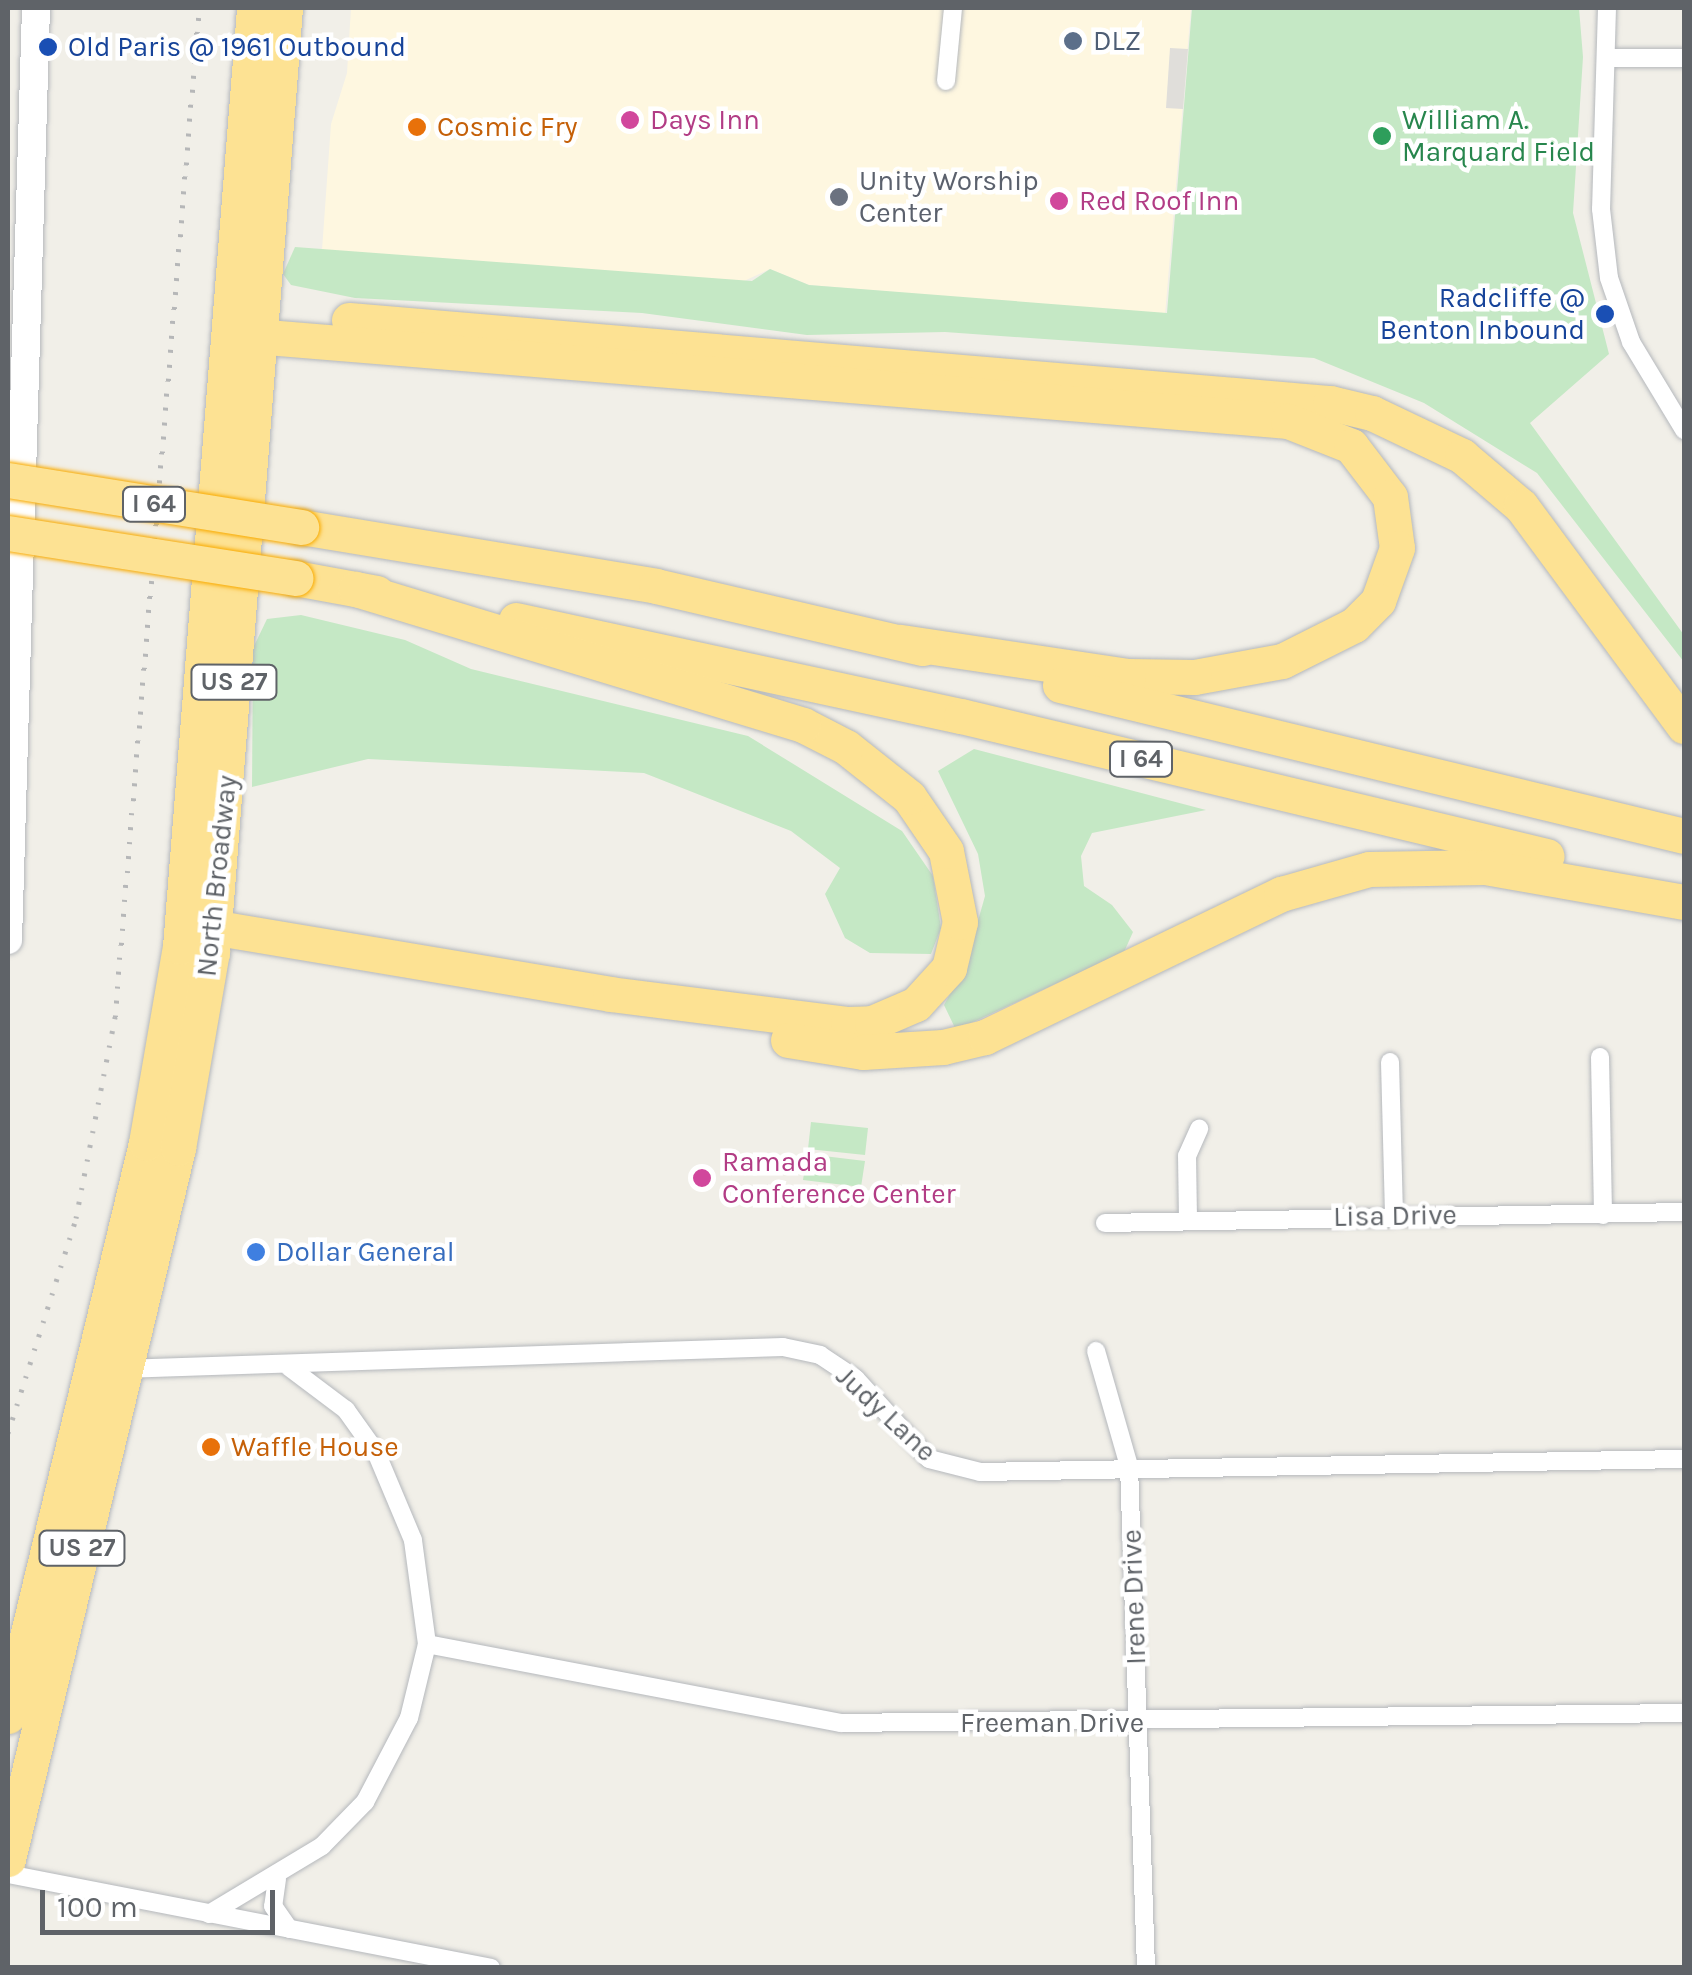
<!DOCTYPE html>
<html>
<head>
<meta charset="utf-8">
<style>
	body { margin:0 }
	#map { position:relative; width:1692px; height:1975px; overflow:hidden; background:#f1efe8; font-family:Karla,sans-serif }
	div>[style] { position:absolute }
	.commercial>* { inset:0; background:#fef7e0 }
	.industrial>* { inset:0; background:#e0deda }
	.green>* { inset:0; background:#c5e8c5 }
	.roads { filter:drop-shadow(0 0 2px #b5b8bc) drop-shadow(0 0 2px #b5b8bc) }
	.street>* { height:18px; margin:-9px; padding:0 9px; transform-origin:9px; border-radius:9px; background:#fff }
	.secondary>* { height:28px; margin:-14px; padding:0 14px; transform-origin:14px; border-radius:14px; background:#fff }
	.highway>* { height:35px; margin:-17.5px; padding:0 17.5px; transform-origin:17.5px; border-radius:17.5px; background:#fde293 }
	.rail>* { height:5px; margin-top:-2.5px; transform-origin:0; background:repeating-linear-gradient(90deg,#b6b7b8 0 2.5px,transparent 0 14.5px) }
	.bridges { filter:drop-shadow(0 0 2px #f9ab00) drop-shadow(0 0 2px #f9ab00) }
	.highway-bridge>* { height:35px; margin:-17.5px; padding:0 17.5px; transform-origin:17.5px; border-radius:17.5px; background:#fde293 }
	.dots>* { width:28px; height:28px; translate:-50% -50%; box-sizing:border-box; border:5px solid #fff; border-radius:50% }
	span { translate:-50% -50%; white-space:nowrap; text-align:center; line-height:1.15; -webkit-text-stroke:9px #fff; paint-order:stroke }
	.shield-label span { padding:2px 8px; background:#fff; border:2px solid; border-radius:8px; -webkit-text-stroke-width:0 }
	.shield-label { font-size:25px; color:#5f6368; font-weight:700 }
	.service-label { font-size:28px; color:#4e5e75 }
	.left { translate:0 -50%; text-align:left }
	.transit-label { font-size:28px; color:#164399 }
	.right { translate:-100% -50%; text-align:right }
	.hotel-label { font-size:28px; color:#b23c85 }
	.leisure-label { font-size:28px; color:#27864d }
	.food-label { font-size:28px; color:#c56008 }
	.worship-label { font-size:28px; color:#5b616d }
	.street-label { font-size:28px; color:#5f6368 }
	.shop-label { font-size:28px; color:#366cbe }
	.frame { position:absolute; inset:0; border:10px solid #5f6368; pointer-events:none }
	.scale { position:absolute; left:40px; top:1890px; width:235px; height:45px; box-sizing:border-box; border:5px solid #5f6368; border-top:0; padding-left:12px; font-size:30px; line-height:35px; white-space:nowrap; color:#5f6368; -webkit-text-stroke:8px #fff; paint-order:stroke }
</style>
</head>
<body>
<div id="map">
	<div class="commercial">
		<div style="clip-path:polygon(351px 8px,1191px 8px,1165px 315px,809px 285px,770px 269px,744px 281px,322px 250px,331px 124px,347px 73px)"></div>
	</div>
	<div class="industrial">
		<div style="clip-path:polygon(1170px 48px,1188px 49px,1183px 109px,1166px 108px)"></div>
	</div>
	<div class="green">
		<div style="clip-path:polygon(1192px 8px,1579px 8px,1583px 57px,1573px 213px,1609px 354px,1530px 423px,1684px 635px,1684px 662px,1537px 473px,1424px 403px,1314px 358px,945px 332px,807px 335px,642px 313px,355px 298px,291px 285px,283px 274px,295px 247px,752px 281px,770px 269px,809px 285px,1167px 313px)"></div>
		<div style="clip-path:polygon(301px 615px,405px 640px,471px 669px,748px 736px,902px 831px,933px 876px,941px 928px,931px 954px,870px 953px,845px 938px,825px 894px,840px 868px,791px 831px,644px 773px,368px 759px,252px 787px,253px 648px,267px 619px)"></div>
		<div style="clip-path:polygon(974px 749px,1206px 810px,1092px 833px,1081px 856px,1084px 886px,1112px 905px,1133px 932px,1124px 952px,956px 1030px,944px 1005px,965px 967px,985px 896px,978px 854px,938px 771px)"></div>
		<div style="clip-path:polygon(811px 1122px,868px 1128px,865px 1155px,808px 1149px)"></div>
		<div style="clip-path:polygon(807px 1154px,865px 1161px,861px 1187px,803px 1180px)"></div>
	</div>
	<div class="roads">
		<div class="street">
			<div style="left:1607px;top:8px;width:201px;rotate:91.7deg"></div>
			<div style="left:1601px;top:209px;width:69px;rotate:83.4deg"></div>
			<div style="left:1609px;top:278px;width:68px;rotate:71deg"></div>
			<div style="left:1631px;top:342px;width:103px;rotate:58.9deg"></div>
			<div style="left:1610px;top:58px;width:74px"></div>
			<div style="left:946px;top:81px;width:73px;rotate:-84.5deg"></div>
			<div style="left:1600px;top:1057px;width:158px;rotate:88.9deg"></div>
			<div style="left:1390px;top:1062px;width:154px;rotate:88.5deg"></div>
			<div style="left:1188px;top:1219px;width:63px;rotate:-90.9deg"></div>
			<div style="left:1187px;top:1156px;width:30px;rotate:-66deg"></div>
			<div style="left:1105px;top:1223px;width:579px;rotate:-1.09deg"></div>
			<div style="left:1096px;top:1351px;width:120px;rotate:74deg"></div>
			<div style="left:1129px;top:1466px;width:502px;rotate:88.06deg"></div>
			<div style="left:122px;top:1369px;width:661px;rotate:-1.91deg"></div>
			<div style="left:783px;top:1347px;width:38px;rotate:12deg"></div>
			<div style="left:820px;top:1355px;width:43px;rotate:33.7deg"></div>
			<div style="left:856px;top:1379px;width:108px;rotate:47.6deg"></div>
			<div style="left:929px;top:1459px;width:53px;rotate:14.3deg"></div>
			<div style="left:980px;top:1472px;width:704px;rotate:-1.06deg"></div>
			<div style="left:427px;top:1644px;width:421px;rotate:10.8deg"></div>
			<div style="left:841px;top:1723px;width:843px;rotate:-0.68deg"></div>
			<div style="left:8px;top:1874px;width:492px;rotate:11deg"></div>
			<div style="left:277px;top:1879px;width:27px;rotate:98deg"></div>
			<div style="left:273px;top:1906px;width:28px;rotate:55deg"></div>
			<div style="left:209px;top:1914px;width:132px;rotate:-31deg"></div>
			<div style="left:322px;top:1846px;width:62px;rotate:-45.7deg"></div>
			<div style="left:365px;top:1802px;width:95px;rotate:-62.4deg"></div>
			<div style="left:409px;top:1718px;width:76px;rotate:-76.3deg"></div>
			<div style="left:427px;top:1644px;width:105px;rotate:-97.7deg"></div>
			<div style="left:413px;top:1540px;width:95px;rotate:-112.8deg"></div>
			<div style="left:376px;top:1452px;width:52px;rotate:-125.5deg"></div>
			<div style="left:346px;top:1410px;width:71px;rotate:-143deg"></div>
		</div>
		<div class="secondary">
			<div style="left:8px;top:940px;width:932px;rotate:-88.28deg"></div>
		</div>
		<div class="highway">
			<div style="left:349px;top:320px;width:985px;rotate:4.84deg"></div>
			<div style="left:1330px;top:403px;width:43px;rotate:13.4deg"></div>
			<div style="left:1372px;top:413px;width:100px;rotate:25.5deg"></div>
			<div style="left:1462px;top:456px;width:77px;rotate:40.3deg"></div>
			<div style="left:1521px;top:506px;width:274px;rotate:53.5deg"></div>
			<div style="left:230px;top:334px;width:1062px;rotate:4.7deg"></div>
			<div style="left:1288px;top:421px;width:68px;rotate:21.6deg"></div>
			<div style="left:1351px;top:446px;width:64px;rotate:52.6deg"></div>
			<div style="left:1390px;top:497px;width:51px;rotate:82.2deg"></div>
			<div style="left:1397px;top:548px;width:56px;rotate:109.7deg"></div>
			<div style="left:1378px;top:601px;width:34px;rotate:135deg"></div>
			<div style="left:1354px;top:625px;width:80px;rotate:153.4deg"></div>
			<div style="left:1282px;top:661px;width:89px;rotate:169.7deg"></div>
			<div style="left:1194px;top:677px;width:66px;rotate:-179.1deg"></div>
			<div style="left:1128px;top:676px;width:231px;rotate:-171.5deg"></div>
			<div style="left:301px;top:527px;width:360px;rotate:9.4deg"></div>
			<div style="left:656px;top:586px;width:274px;rotate:13.1deg"></div>
			<div style="left:295px;top:578px;width:83px;rotate:10.4deg"></div>
			<div style="left:516px;top:620px;width:455px;rotate:12.2deg"></div>
			<div style="left:961px;top:716px;width:602px;rotate:13.44deg"></div>
			<div style="left:1060px;top:685px;width:642px;rotate:13.6deg"></div>
			<div style="left:193px;top:924px;width:423px;rotate:9.5deg"></div>
			<div style="left:610px;top:994px;width:240px;rotate:7.2deg"></div>
			<div style="left:848px;top:1024px;width:24px;rotate:-2deg"></div>
			<div style="left:872px;top:1023px;width:48px;rotate:-23.4deg"></div>
			<div style="left:916px;top:1004px;width:49px;rotate:-47.5deg"></div>
			<div style="left:949px;top:968px;width:47px;rotate:-76.6deg"></div>
			<div style="left:960px;top:922px;width:72px;rotate:-101.2deg"></div>
			<div style="left:946px;top:851px;width:65px;rotate:-124.4deg"></div>
			<div style="left:909px;top:797px;width:80px;rotate:-141.6deg"></div>
			<div style="left:846px;top:747px;width:48px;rotate:-152.9deg"></div>
			<div style="left:803px;top:725px;width:468px;rotate:-163.1deg"></div>
			<div style="left:788px;top:1040px;width:76px;rotate:9.1deg"></div>
			<div style="left:863px;top:1052px;width:80px;rotate:-3.6deg"></div>
			<div style="left:943px;top:1047px;width:43px;rotate:-13.4deg"></div>
			<div style="left:985px;top:1037px;width:329px;rotate:-25.8deg"></div>
			<div style="left:1281px;top:894px;width:91px;rotate:-15.9deg"></div>
			<div style="left:1369px;top:869px;width:116px;rotate:-1deg"></div>
			<div style="left:1485px;top:867px;width:202px;rotate:10deg"></div>
			<div style="left:8px;top:1716px;width:589px;rotate:-76.46deg"></div>
			<div style="left:146px;top:1143px;width:199px;rotate:-80.2deg"></div>
			<div style="left:180px;top:947px;width:942px;rotate:-85.49deg"></div>
			<div style="left:8px;top:1859px;width:731px;rotate:-76.55deg"></div>
			<div style="left:178px;top:1148px;width:199px;rotate:-80.2deg"></div>
			<div style="left:212px;top:952px;width:947px;rotate:-85.58deg"></div>
		</div>
	</div>
	<div class="rail">
		<div style="left:8px;top:1433px;width:225px;rotate:-72.4deg"></div>
		<div style="left:76px;top:1218px;width:205px;rotate:-79deg"></div>
		<div style="left:115px;top:1017px;width:1012px;rotate:-85.24deg"></div>
	</div>
	<div class="bridges">
		<div class="highway-bridge">
			<div style="left:8px;top:480px;width:297px;rotate:9.1deg"></div>
			<div style="left:8px;top:533px;width:291px;rotate:8.9deg"></div>
		</div>
	</div>
	<div class="dots">
		<div style="left:1073px;top:41px;background:#5c6f8a"></div>
		<div style="left:48px;top:47px;background:#1a4fb4"></div>
		<div style="left:630px;top:120px;background:#d1479c"></div>
		<div style="left:417px;top:127px;background:#e8710a"></div>
		<div style="left:1382px;top:136px;background:#2e9e5b"></div>
		<div style="left:839px;top:197px;background:#6b7280"></div>
		<div style="left:1059px;top:201px;background:#d1479c"></div>
		<div style="left:1605px;top:314px;background:#1a4fb4"></div>
		<div style="left:702px;top:1178px;background:#d1479c"></div>
		<div style="left:256px;top:1252px;background:#3f7fe0"></div>
		<div style="left:211px;top:1447px;background:#e8710a"></div>
	</div>
	<div class="shield-label">
		<span style="left:154px;top:504px">I 64</span>
		<span style="left:234px;top:682px">US 27</span>
		<span style="left:1141px;top:759px">I 64</span>
		<span style="left:82px;top:1548px">US 27</span>
	</div>
	<div class="service-label">
		<span class="left" style="left:1093px;top:41px">DLZ</span>
	</div>
	<div class="transit-label">
		<span class="left" style="left:68px;top:47px">Old Paris @ 1961 Outbound</span>
		<span class="right" style="left:1585px;top:314px">Radcliffe @<br>Benton Inbound</span>
	</div>
	<div class="hotel-label">
		<span class="left" style="left:650px;top:120px">Days Inn</span>
		<span class="left" style="left:1079px;top:201px">Red Roof Inn</span>
		<span class="left" style="left:722px;top:1178px">Ramada<br>Conference Center</span>
	</div>
	<div class="leisure-label">
		<span class="left" style="left:1402px;top:136px">William A.<br>Marquard Field</span>
	</div>
	<div class="food-label">
		<span class="left" style="left:437px;top:127px">Cosmic Fry</span>
		<span class="left" style="left:231px;top:1447px">Waffle House</span>
	</div>
	<div class="worship-label">
		<span class="left" style="left:859px;top:197px">Unity Worship<br>Center</span>
	</div>
	<div class="street-label">
		<span style="left:217px;top:876px;rotate:-84deg">North Broadway</span>
		<span style="left:1395px;top:1216px;rotate:-1deg">Lisa Drive</span>
		<span style="left:886px;top:1414px;rotate:43deg">Judy Lane</span>
		<span style="left:1134px;top:1597px;rotate:-92deg">Irene Drive</span>
		<span style="left:1052px;top:1723px">Freeman Drive</span>
	</div>
	<div class="shop-label">
		<span class="left" style="left:276px;top:1252px">Dollar General</span>
	</div>
	<div class="frame"></div>
	<div class="scale">100 m</div>
</div>
</body>
</html>
